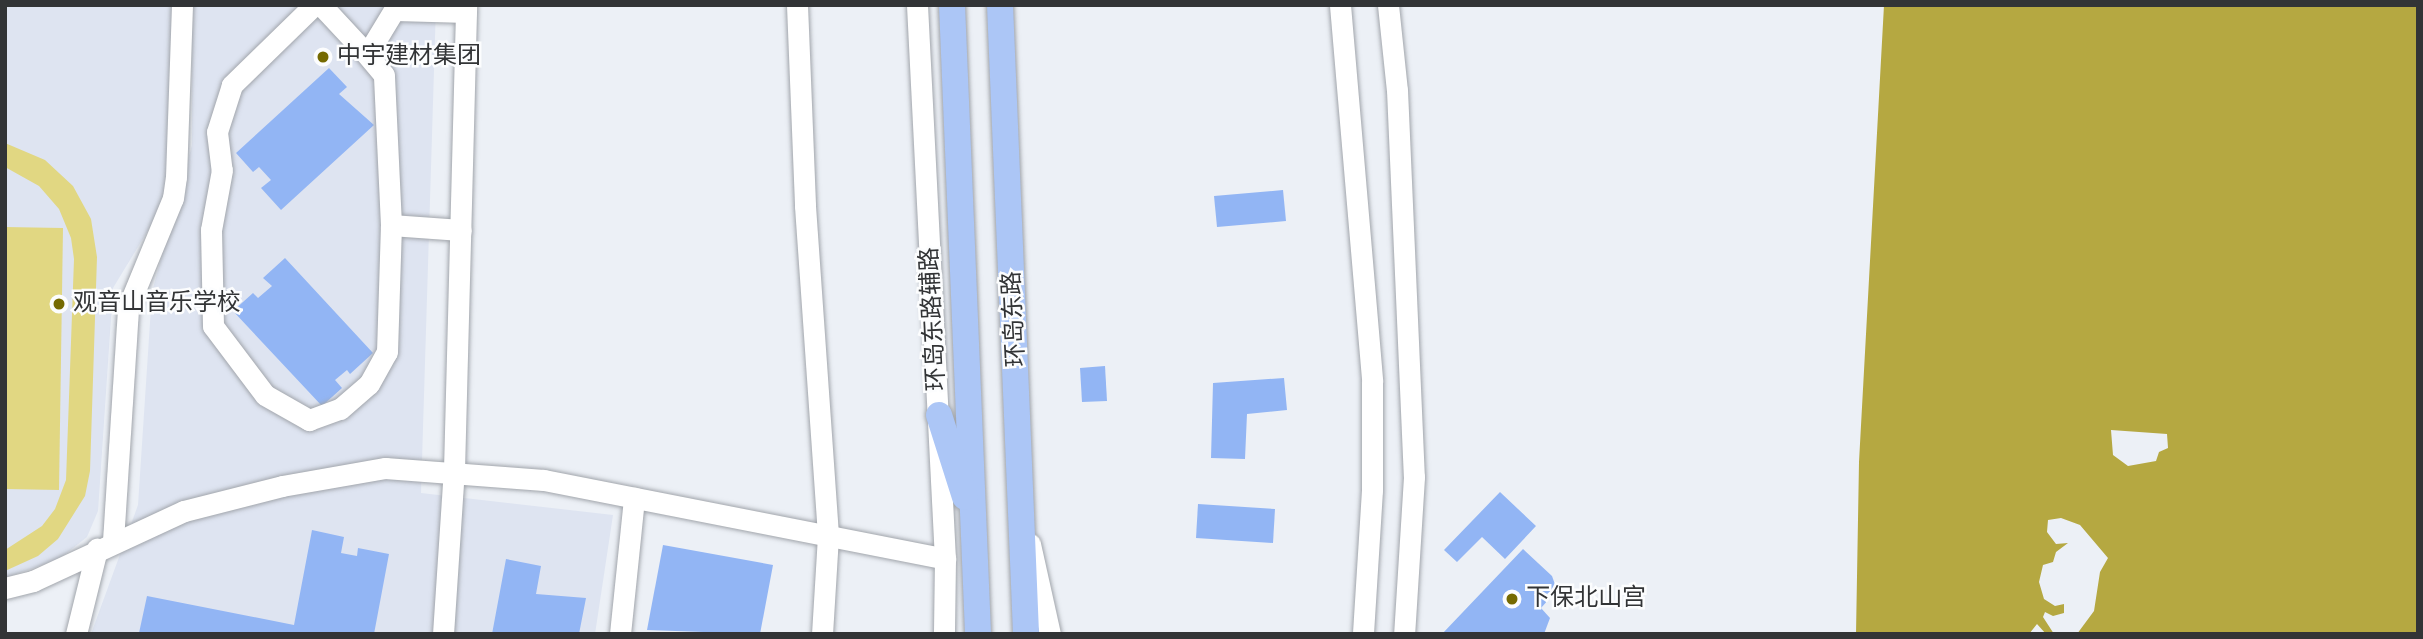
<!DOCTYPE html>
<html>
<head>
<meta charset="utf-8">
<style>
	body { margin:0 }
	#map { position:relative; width:2423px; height:639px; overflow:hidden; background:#ecf0f6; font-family:Spectral,"Noto Sans SC",serif }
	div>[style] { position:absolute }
	.built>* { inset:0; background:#dee4f1 }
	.green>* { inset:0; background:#e1d782 }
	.water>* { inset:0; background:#b5a841 }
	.building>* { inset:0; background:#92b5f4 }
	.roads { filter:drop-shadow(0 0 2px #a1a5ab) drop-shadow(0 0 2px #a1a5ab) }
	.minor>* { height:21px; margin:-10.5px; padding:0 10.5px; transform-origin:10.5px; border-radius:10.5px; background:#fff }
	.major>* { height:26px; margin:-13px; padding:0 13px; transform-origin:13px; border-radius:13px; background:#acc6f6 }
	.dots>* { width:19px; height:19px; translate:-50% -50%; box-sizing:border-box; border:4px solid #fcfdfe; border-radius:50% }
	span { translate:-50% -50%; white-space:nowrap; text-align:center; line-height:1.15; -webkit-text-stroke:5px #fcfdfe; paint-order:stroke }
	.poi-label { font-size:24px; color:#323436 }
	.left { translate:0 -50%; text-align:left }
	.street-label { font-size:24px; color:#323436 }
	.frame { position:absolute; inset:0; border:7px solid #323436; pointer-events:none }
</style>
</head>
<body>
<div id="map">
	<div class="built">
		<div style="clip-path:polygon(5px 5px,172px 5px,169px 171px,161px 209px,113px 288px,98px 511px,87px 537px,59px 559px,5px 578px)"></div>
		<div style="clip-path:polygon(192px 5px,436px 5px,421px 493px,613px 515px,595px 634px,91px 634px,138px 505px,152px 292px,192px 145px)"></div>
	</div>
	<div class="green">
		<div style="clip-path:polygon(5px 143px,45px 160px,73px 186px,91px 219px,97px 257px,90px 471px,85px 496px,58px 539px,38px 556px,5px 571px,5px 550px,42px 526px,55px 509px,66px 480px,74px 259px,71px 238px,59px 209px,39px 186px,5px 167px)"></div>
		<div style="clip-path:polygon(5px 227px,63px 228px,59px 490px,5px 489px)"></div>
	</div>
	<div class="water">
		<div style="clip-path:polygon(evenodd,1884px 5px,2418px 5px,2418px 634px,2077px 634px,2094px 611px,2100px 572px,2108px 558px,2080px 525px,2061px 518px,2048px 520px,2047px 532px,2056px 544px,2068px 543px,2056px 552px,2053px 562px,2043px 565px,2039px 582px,2044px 599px,2055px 606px,2064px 604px,2064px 613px,2053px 616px,2045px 612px,2043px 617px,2054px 634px,2046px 634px,2037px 624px,2029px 634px,1856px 634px,1859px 462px,1884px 5px,2111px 430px,2167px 434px,2168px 448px,2159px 452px,2156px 461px,2128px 466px,2113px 455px,2111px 430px)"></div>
	</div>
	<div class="building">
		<div style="clip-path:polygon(329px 68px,347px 87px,339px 94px,374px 125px,281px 210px,261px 188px,271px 180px,259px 167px,253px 172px,236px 153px)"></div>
		<div style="clip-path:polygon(1283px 190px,1286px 221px,1217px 227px,1214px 196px)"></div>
		<div style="clip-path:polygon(285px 258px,373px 353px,350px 374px,347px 370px,335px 380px,342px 388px,322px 406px,233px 311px,253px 293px,258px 298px,272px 286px,263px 278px)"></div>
		<div style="clip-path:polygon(1105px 366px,1107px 401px,1082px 402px,1080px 368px)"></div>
		<div style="clip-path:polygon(1284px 378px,1287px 410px,1247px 414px,1245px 459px,1211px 458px,1213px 383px)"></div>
		<div style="clip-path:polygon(1500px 492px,1536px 526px,1505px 559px,1482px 537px,1457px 562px,1444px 550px)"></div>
		<div style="clip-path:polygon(1198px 504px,1275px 509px,1273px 543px,1196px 538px)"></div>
		<div style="clip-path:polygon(312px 530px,344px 537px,341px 553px,357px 556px,358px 548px,389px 554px,374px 634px,139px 633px,147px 596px,294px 625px)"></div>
		<div style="clip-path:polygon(663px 545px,773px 565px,760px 634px,647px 630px)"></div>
		<div style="clip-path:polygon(1523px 549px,1552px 576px,1557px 590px,1541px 608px,1550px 618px,1544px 634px,1442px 634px)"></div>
		<div style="clip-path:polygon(506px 559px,541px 566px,536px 594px,586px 598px,579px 634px,492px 634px)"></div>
	</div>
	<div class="roads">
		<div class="minor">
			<div style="left:314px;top:5px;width:115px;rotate:135.7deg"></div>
			<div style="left:232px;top:85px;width:49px;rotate:107.7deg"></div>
			<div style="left:217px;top:132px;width:38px;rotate:83deg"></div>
			<div style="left:222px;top:170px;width:61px;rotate:100.4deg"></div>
			<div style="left:211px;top:230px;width:96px;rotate:88.8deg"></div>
			<div style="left:213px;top:326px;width:86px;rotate:53deg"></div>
			<div style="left:265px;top:395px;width:51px;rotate:29.6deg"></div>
			<div style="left:309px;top:420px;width:33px;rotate:-20deg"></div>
			<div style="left:340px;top:409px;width:38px;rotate:-41deg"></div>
			<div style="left:369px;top:384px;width:37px;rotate:-61deg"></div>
			<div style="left:387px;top:352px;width:127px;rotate:-88.2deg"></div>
			<div style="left:391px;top:225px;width:150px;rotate:-92.7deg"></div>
			<div style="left:384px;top:75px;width:35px;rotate:-130deg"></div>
			<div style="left:321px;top:5px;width:59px;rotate:47.1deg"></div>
			<div style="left:361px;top:48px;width:10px"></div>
			<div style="left:371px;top:48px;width:50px;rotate:-58.8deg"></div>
			<div style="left:797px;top:5px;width:201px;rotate:87.7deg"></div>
			<div style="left:805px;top:206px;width:331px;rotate:86deg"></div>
			<div style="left:828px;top:536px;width:98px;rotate:93.5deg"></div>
			<div style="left:917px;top:5px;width:555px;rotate:87.11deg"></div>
			<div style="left:945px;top:559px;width:75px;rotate:90.8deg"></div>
			<div style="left:1340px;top:5px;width:378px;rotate:85.1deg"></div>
			<div style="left:1372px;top:382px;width:108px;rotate:90deg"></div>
			<div style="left:1372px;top:490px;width:144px;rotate:93.6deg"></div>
			<div style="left:1388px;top:5px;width:85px;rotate:84deg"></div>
			<div style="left:1397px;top:90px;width:387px;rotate:87.5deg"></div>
			<div style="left:1414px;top:477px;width:157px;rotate:93.6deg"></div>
			<div style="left:397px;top:10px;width:69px;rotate:1.7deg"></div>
			<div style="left:391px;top:225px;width:70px;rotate:4.1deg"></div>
			<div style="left:113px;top:541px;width:234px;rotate:-86.3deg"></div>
			<div style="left:128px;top:307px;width:118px;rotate:-67.6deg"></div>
			<div style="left:173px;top:198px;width:21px;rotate:-82deg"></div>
			<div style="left:176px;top:177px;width:172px;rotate:-88deg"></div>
			<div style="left:1030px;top:544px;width:92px;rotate:77.5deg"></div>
			<div style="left:5px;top:588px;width:29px;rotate:-14deg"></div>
			<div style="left:33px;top:581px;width:166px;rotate:-24.9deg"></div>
			<div style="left:184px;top:511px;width:101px;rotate:-14.3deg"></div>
			<div style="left:282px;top:486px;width:105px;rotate:-9.9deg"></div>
			<div style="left:385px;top:468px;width:159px;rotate:4.3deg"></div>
			<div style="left:544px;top:480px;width:409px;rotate:11.1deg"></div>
			<div style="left:76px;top:634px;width:88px;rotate:-76.1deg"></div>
			<div style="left:443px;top:634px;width:164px;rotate:-86.2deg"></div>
			<div style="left:454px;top:470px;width:465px;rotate:-88.5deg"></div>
			<div style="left:620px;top:634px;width:137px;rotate:-84.1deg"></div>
		</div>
		<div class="major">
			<div style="left:952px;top:5px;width:630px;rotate:87.63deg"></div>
			<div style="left:1000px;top:5px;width:630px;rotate:87.63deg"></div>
			<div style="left:939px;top:415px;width:86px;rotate:72.4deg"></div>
		</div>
	</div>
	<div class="dots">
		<div style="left:323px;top:57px;background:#756a02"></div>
		<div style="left:59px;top:304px;background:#756a02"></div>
		<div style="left:1512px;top:599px;background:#756a02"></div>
	</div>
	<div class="poi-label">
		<span class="left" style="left:337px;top:57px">中宇建材集团</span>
		<span class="left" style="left:73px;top:304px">观音山音乐学校</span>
		<span class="left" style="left:1526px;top:599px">下保北山宫</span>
	</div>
	<div class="street-label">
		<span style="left:934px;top:319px;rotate:-93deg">环岛东路辅路</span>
		<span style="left:1015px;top:319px;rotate:-93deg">环岛东路</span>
	</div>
	<div class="frame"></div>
</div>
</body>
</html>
